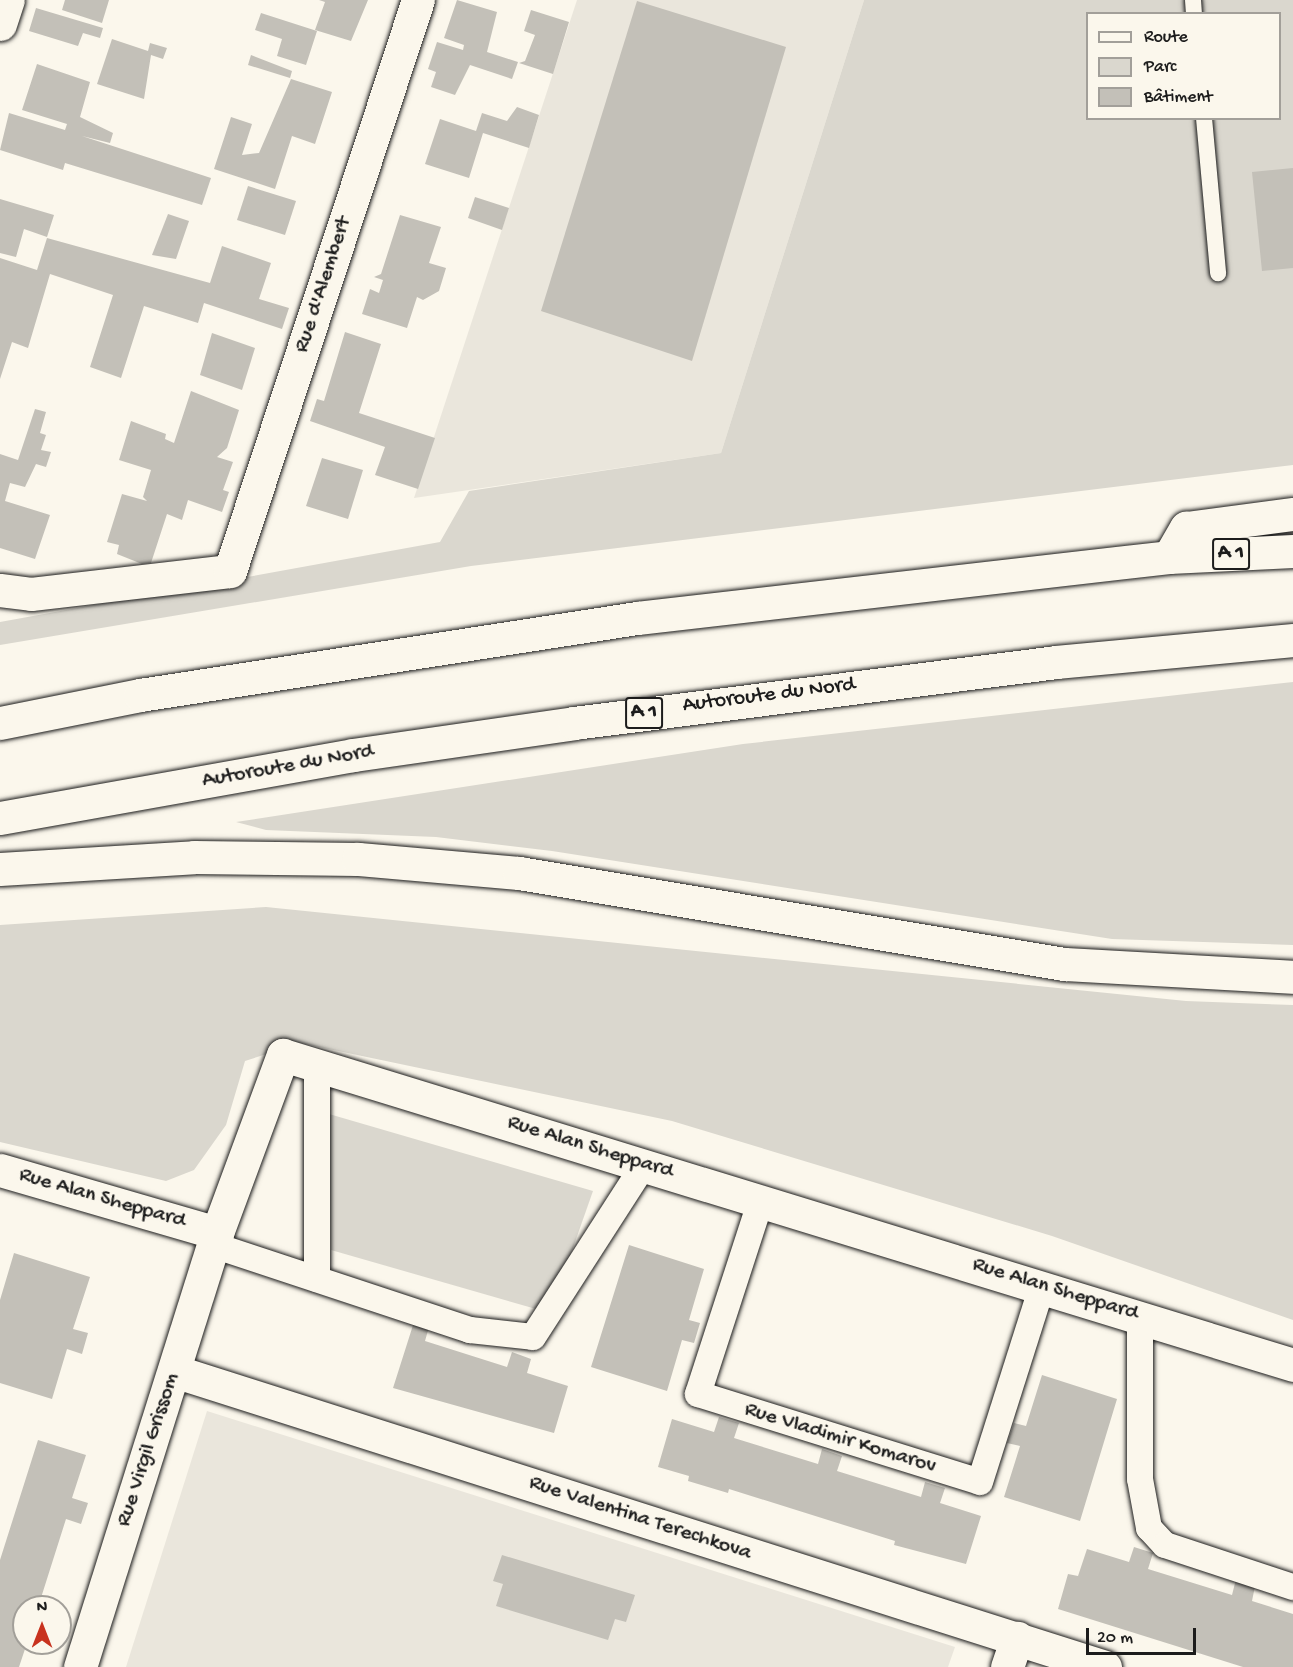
<!DOCTYPE html>
<html>
<head>
<meta charset="utf-8">
<style>
	body { margin:0 }
	#map { position:relative; width:1293px; height:1667px; overflow:hidden; background:#fbf7ec; font-family:"Gochi Hand",sans-serif }
	div>[style] { position:absolute }
	.built>* { inset:0; background:#eae6dc }
	.green>* { inset:0; background:#dad7ce }
	.building>* { inset:0; background:#c3c0b8 }
	.roads { filter:drop-shadow(0 0 2px #1c1c1c) drop-shadow(0 0 2px #1c1c1c) }
	.service>* { height:16px; margin:-8px; padding:0 8px; transform-origin:8px; border-radius:8px; background:#fbf7ec }
	.pedestrian>* { height:26px; margin:-13px; padding:0 13px; transform-origin:13px; border-radius:13px; background:#fbf7ec }
	.minor>* { height:33px; margin:-16.5px; padding:0 16.5px; transform-origin:16.5px; border-radius:16.5px; background:#fbf7ec }
	.motorway>* { height:33px; margin:-16.5px; padding:0 16.5px; transform-origin:16.5px; border-radius:16.5px; background:#fbf7ec }
	span { translate:-50% -50%; white-space:nowrap; text-align:center; line-height:1.15; -webkit-text-stroke:4.5px #fbf7ec; paint-order:stroke }
	.shield-label span { padding:2px 4px; background:#fbf7ec; border:2px solid; border-radius:4px; -webkit-text-stroke-width:0 }
	.shield-label { font-size:21px; color:#1c1c1c; font-weight:700 }
	.street-label { font-size:22px; color:#1c1c1c }
	.legend { position:absolute; left:1086px; top:12px; width:195px; height:108px; box-sizing:border-box; background:#fbf7ec; border:2px solid #a29f99; margin:0; padding:8px 10px; list-style:none; font-size:18px; color:#1c1c1c }
	.legend li { display:flex; align-items:center; gap:12px; height:30px }
	.legend b { width:30px; border:2px solid #a29f99 }
	.north { position:absolute; left:12px; top:1595px; width:60px; height:60px; box-sizing:border-box; background:#fbf7ec; border:2px solid #a29f99; border-radius:50%; rotate:0deg; font-size:16px; font-weight:700; line-height:24px; text-align:center; color:#1c1c1c }
	.north::after { content:''; display:block; margin:auto; width:21px; height:27px; background:#c8321e; clip-path:polygon(50% 0,100% 100%,50% 72%,0 100%) }
	.scale { position:absolute; left:1086px; top:1628px; width:110px; height:27px; box-sizing:border-box; border:3px solid #1c1c1c; border-top:0; padding-left:8px; font-size:18px; line-height:21px; white-space:nowrap; color:#1c1c1c; -webkit-text-stroke:4px #fbf7ec; paint-order:stroke }
</style>
</head>
<body>
<div id="map">
	<div class="built">
		<div style="clip-path:polygon(577px 0,864px 0,721px 453px,414px 498px)"></div>
		<div style="clip-path:polygon(207px 1411px,955px 1647px,948px 1667px,126px 1667px)"></div>
	</div>
	<div class="green">
		<div style="clip-path:polygon(evenodd,864px 0,1293px 0,1293px 465px,471px 566px,0 645px,0 622px,440px 542px,469px 491px,721px 453px,864px 0,1088px 14px,1280px 14px,1280px 118px,1088px 118px,1088px 14px)"></div>
		<div style="clip-path:polygon(1293px 682px,1293px 945px,1112px 939px,552px 851px,436px 837px,266px 830px,236px 822px,743px 744px)"></div>
		<div style="clip-path:polygon(266px 907px,1186px 1001px,1293px 1005px,1293px 1320px,1052px 1236px,672px 1121px,300px 1043px,245px 1061px,226px 1125px,194px 1170px,166px 1181px,0 1142px,0 925px)"></div>
		<div style="clip-path:polygon(329px 1114px,593px 1191px,550px 1313px,331px 1250px)"></div>
	</div>
	<div class="building">
		<div style="clip-path:polygon(65px 0,109px 0,102px 23px,62px 10px)"></div>
		<div style="clip-path:polygon(319px 0,368px 0,351px 41px,315px 30px,325px 2px)"></div>
		<div style="clip-path:polygon(457px 0,497px 12px,487px 52px,518px 62px,512px 79px,470px 65px,455px 95px,431px 87px,436px 72px,428px 69px,437px 42px,463px 50px,464px 45px,444px 38px)"></div>
		<div style="clip-path:polygon(637px 1px,786px 47px,692px 361px,541px 311px)"></div>
		<div style="clip-path:polygon(36px 8px,103px 28px,100px 38px,83px 33px,78px 46px,29px 31px)"></div>
		<div style="clip-path:polygon(531px 10px,569px 22px,553px 74px,519px 63px,525px 61px,535px 35px,524px 31px)"></div>
		<div style="clip-path:polygon(261px 13px,317px 31px,306px 65px,277px 56px,282px 39px,255px 30px)"></div>
		<div style="clip-path:polygon(112px 39px,148px 51px,150px 43px,167px 48px,163px 59px,151px 55px,144px 99px,97px 84px)"></div>
		<div style="clip-path:polygon(251px 55px,292px 71px,290px 78px,248px 65px)"></div>
		<div style="clip-path:polygon(37px 64px,90px 82px,80px 117px,113px 133px,110px 143px,82px 136px,211px 178px,202px 205px,65px 163px,63px 170px,0 150px,9px 113px,65px 130px,67px 124px,22px 110px)"></div>
		<div style="clip-path:polygon(291px 79px,332px 92px,315px 144px,292px 136px,275px 189px,214px 169px,231px 117px,252px 124px,242px 155px,259px 153px)"></div>
		<div style="clip-path:polygon(517px 107px,539px 115px,529px 148px,483px 133px,469px 178px,425px 164px,440px 119px,476px 131px,482px 113px,507px 121px)"></div>
		<div style="clip-path:polygon(1293px 168px,1293px 268px,1262px 271px,1252px 172px)"></div>
		<div style="clip-path:polygon(248px 186px,296px 201px,285px 235px,237px 220px)"></div>
		<div style="clip-path:polygon(475px 197px,509px 208px,502px 230px,468px 218px)"></div>
		<div style="clip-path:polygon(0 199px,54px 215px,47px 237px,24px 229px,16px 257px,0 253px)"></div>
		<div style="clip-path:polygon(168px 214px,189px 221px,176px 259px,152px 255px)"></div>
		<div style="clip-path:polygon(400px 215px,441px 227px,429px 263px,446px 268px,439px 291px,423px 300px,417px 297px,407px 328px,362px 314px,370px 289px,379px 293px,383px 280px,374px 277px,381px 274px)"></div>
		<div style="clip-path:polygon(47px 238px,210px 283px,222px 246px,271px 263px,259px 299px,289px 308px,282px 329px,204px 303px,198px 323px,144px 306px,121px 378px,90px 367px,113px 295px,50px 274px,28px 348px,12px 342px,0 379px,0 258px,37px 270px)"></div>
		<div style="clip-path:polygon(345px 332px,381px 344px,359px 413px,435px 438px,418px 489px,375px 475px,385px 447px,310px 421px,317px 399px,324px 401px)"></div>
		<div style="clip-path:polygon(212px 333px,255px 348px,242px 390px,200px 375px)"></div>
		<div style="clip-path:polygon(191px 391px,239px 410px,227px 448px,217px 457px,233px 462px,223px 490px,229px 492px,222px 512px,188px 500px,182px 520px,167px 514px,151px 563px,142px 564px,117px 554px,119px 545px,107px 542px,122px 494px,147px 501px,143px 497px,151px 470px,119px 460px,131px 421px,166px 434px,165px 439px,174px 443px)"></div>
		<div style="clip-path:polygon(35px 409px,46px 412px,40px 433px,46px 435px,41px 450px,51px 452px,46px 467px,36px 464px,25px 487px,10px 483px,5px 501px,50px 515px,35px 559px,0 548px,0 454px,18px 460px)"></div>
		<div style="clip-path:polygon(322px 458px,363px 470px,348px 519px,306px 506px)"></div>
		<div style="clip-path:polygon(629px 1245px,704px 1269px,689px 1320px,700px 1323px,694px 1343px,682px 1340px,667px 1391px,591px 1367px)"></div>
		<div style="clip-path:polygon(14px 1253px,90px 1277px,73px 1329px,88px 1333px,82px 1354px,67px 1349px,52px 1399px,0 1383px,0 1300px)"></div>
		<div style="clip-path:polygon(414px 1322px,429px 1327px,425px 1341px,507px 1367px,512px 1352px,531px 1359px,527px 1373px,568px 1386px,554px 1433px,393px 1388px)"></div>
		<div style="clip-path:polygon(1042px 1375px,1117px 1399px,1080px 1521px,1004px 1497px,1020px 1446px,1007px 1443px,1014px 1423px,1026px 1426px)"></div>
		<div style="clip-path:polygon(719px 1417px,739px 1423px,734px 1438px,818px 1464px,822px 1449px,842px 1456px,837px 1471px,921px 1497px,925px 1482px,945px 1488px,940px 1503px,981px 1516px,966px 1564px,894px 1545px,895px 1541px,729px 1489px,728px 1493px,688px 1481px,689px 1476px,658px 1467px,672px 1419px,714px 1432px)"></div>
		<div style="clip-path:polygon(38px 1440px,86px 1455px,72px 1498px,88px 1503px,81px 1524px,66px 1519px,40px 1601px,58px 1607px,24px 1607px,27px 1643px,19px 1667px,0 1667px,0 1560px)"></div>
		<div style="clip-path:polygon(1134px 1547px,1153px 1553px,1148px 1569px,1232px 1595px,1236px 1579px,1255px 1586px,1252px 1601px,1293px 1614px,1293px 1667px,1243px 1667px,1058px 1609px,1068px 1574px,1078px 1576px,1087px 1549px,1129px 1562px)"></div>
		<div style="clip-path:polygon(502px 1555px,635px 1595px,626px 1622px,615px 1619px,608px 1640px,496px 1606px,503px 1584px,493px 1581px)"></div>
	</div>
	<div class="roads">
		<div class="service">
			<div style="left:1193px;top:0;width:14px;rotate:86deg"></div>
			<div style="left:1204px;top:118px;width:156px;rotate:84.8deg"></div>
		</div>
		<div class="pedestrian">
			<div style="left:317px;top:1066px;width:213px;rotate:90deg"></div>
			<div style="left:761px;top:1200px;width:204px;rotate:108deg"></div>
			<div style="left:698px;top:1394px;width:295px;rotate:17.3deg"></div>
			<div style="left:980px;top:1482px;width:206px;rotate:-72.4deg"></div>
			<div style="left:213px;top:1245px;width:271px;rotate:18.3deg"></div>
			<div style="left:470px;top:1330px;width:63px;rotate:6.3deg"></div>
			<div style="left:533px;top:1337px;width:205px;rotate:-57.2deg"></div>
			<div style="left:1140px;top:1316px;width:163px;rotate:90deg"></div>
			<div style="left:1140px;top:1479px;width:50px;rotate:79.6deg"></div>
			<div style="left:1149px;top:1528px;width:23px;rotate:47deg"></div>
			<div style="left:1165px;top:1545px;width:135px;rotate:18.2deg"></div>
		</div>
		<div class="minor">
			<div style="left:0;top:24px;width:25px;rotate:-72deg"></div>
			<div style="left:0;top:590px;width:31px;rotate:7deg"></div>
			<div style="left:31px;top:594px;width:200px;rotate:-6.6deg"></div>
			<div style="left:230px;top:571px;width:601px;rotate:-71.78deg"></div>
			<div style="left:0;top:1170px;width:226px;rotate:16.2deg"></div>
			<div style="left:174px;top:1371px;width:977px;rotate:17.64deg"></div>
			<div style="left:80px;top:1667px;width:455px;rotate:-72.5deg"></div>
			<div style="left:217px;top:1233px;width:190px;rotate:-69.7deg"></div>
			<div style="left:283px;top:1055px;width:1057px;rotate:17.06deg"></div>
			<div style="left:1007px;top:1667px;width:31px;rotate:-71deg"></div>
		</div>
		<div class="motorway">
			<div style="left:1169px;top:557px;width:34px;rotate:-60deg"></div>
			<div style="left:1186px;top:528px;width:108px;rotate:-7.5deg"></div>
			<div style="left:0;top:723px;width:143px;rotate:-11.3deg"></div>
			<div style="left:140px;top:695px;width:503px;rotate:-8.81deg"></div>
			<div style="left:637px;top:618px;width:535px;rotate:-6.54deg"></div>
			<div style="left:1169px;top:557px;width:124px;rotate:-2.8deg"></div>
			<div style="left:0;top:818px;width:359px;rotate:-10.1deg"></div>
			<div style="left:353px;top:755px;width:223px;rotate:-8.2deg"></div>
			<div style="left:574px;top:723px;width:486px;rotate:-7.2deg"></div>
			<div style="left:1056px;top:662px;width:238px;rotate:-5.3deg"></div>
			<div style="left:0;top:869px;width:194px;rotate:-3.5deg"></div>
			<div style="left:194px;top:857px;width:164px;rotate:0.7deg"></div>
			<div style="left:358px;top:859px;width:162px;rotate:5deg"></div>
			<div style="left:519px;top:873px;width:553px;rotate:9.48deg"></div>
			<div style="left:1064px;top:964px;width:229px;rotate:3.2deg"></div>
		</div>
	</div>
	<div class="shield-label">
		<span style="left:1231px;top:554px">A 1</span>
		<span style="left:644px;top:713px">A 1</span>
	</div>
	<div class="street-label">
		<span style="left:324px;top:285px;rotate:-72deg">Rue d'Alembert</span>
		<span style="left:769px;top:696px;rotate:-7deg">Autoroute du Nord</span>
		<span style="left:288px;top:767px;rotate:-10deg">Autoroute du Nord</span>
		<span style="left:590px;top:1148px;rotate:17deg">Rue Alan Sheppard</span>
		<span style="left:102px;top:1199px;rotate:16deg">Rue Alan Sheppard</span>
		<span style="left:1055px;top:1290px;rotate:17deg">Rue Alan Sheppard</span>
		<span style="left:840px;top:1439px;rotate:17deg">Rue Vladimir Komarov</span>
		<span style="left:149px;top:1450px;rotate:-72deg">Rue Virgil Grissom</span>
		<span style="left:640px;top:1519px;rotate:18deg">Rue Valentina Terechkova</span>
	</div>
	<ul class="legend">
	<li><b style="height:8px;background:#fbf7ec"></b>Route</li>
	<li><b style="height:16px;background:#dad7ce"></b>Parc</li>
	<li><b style="height:16px;background:#c3c0b8"></b>Bâtiment</li>
	</ul>
	<div class="north">N</div>
	<div class="scale">20 m</div>
</div>
</body>
</html>
